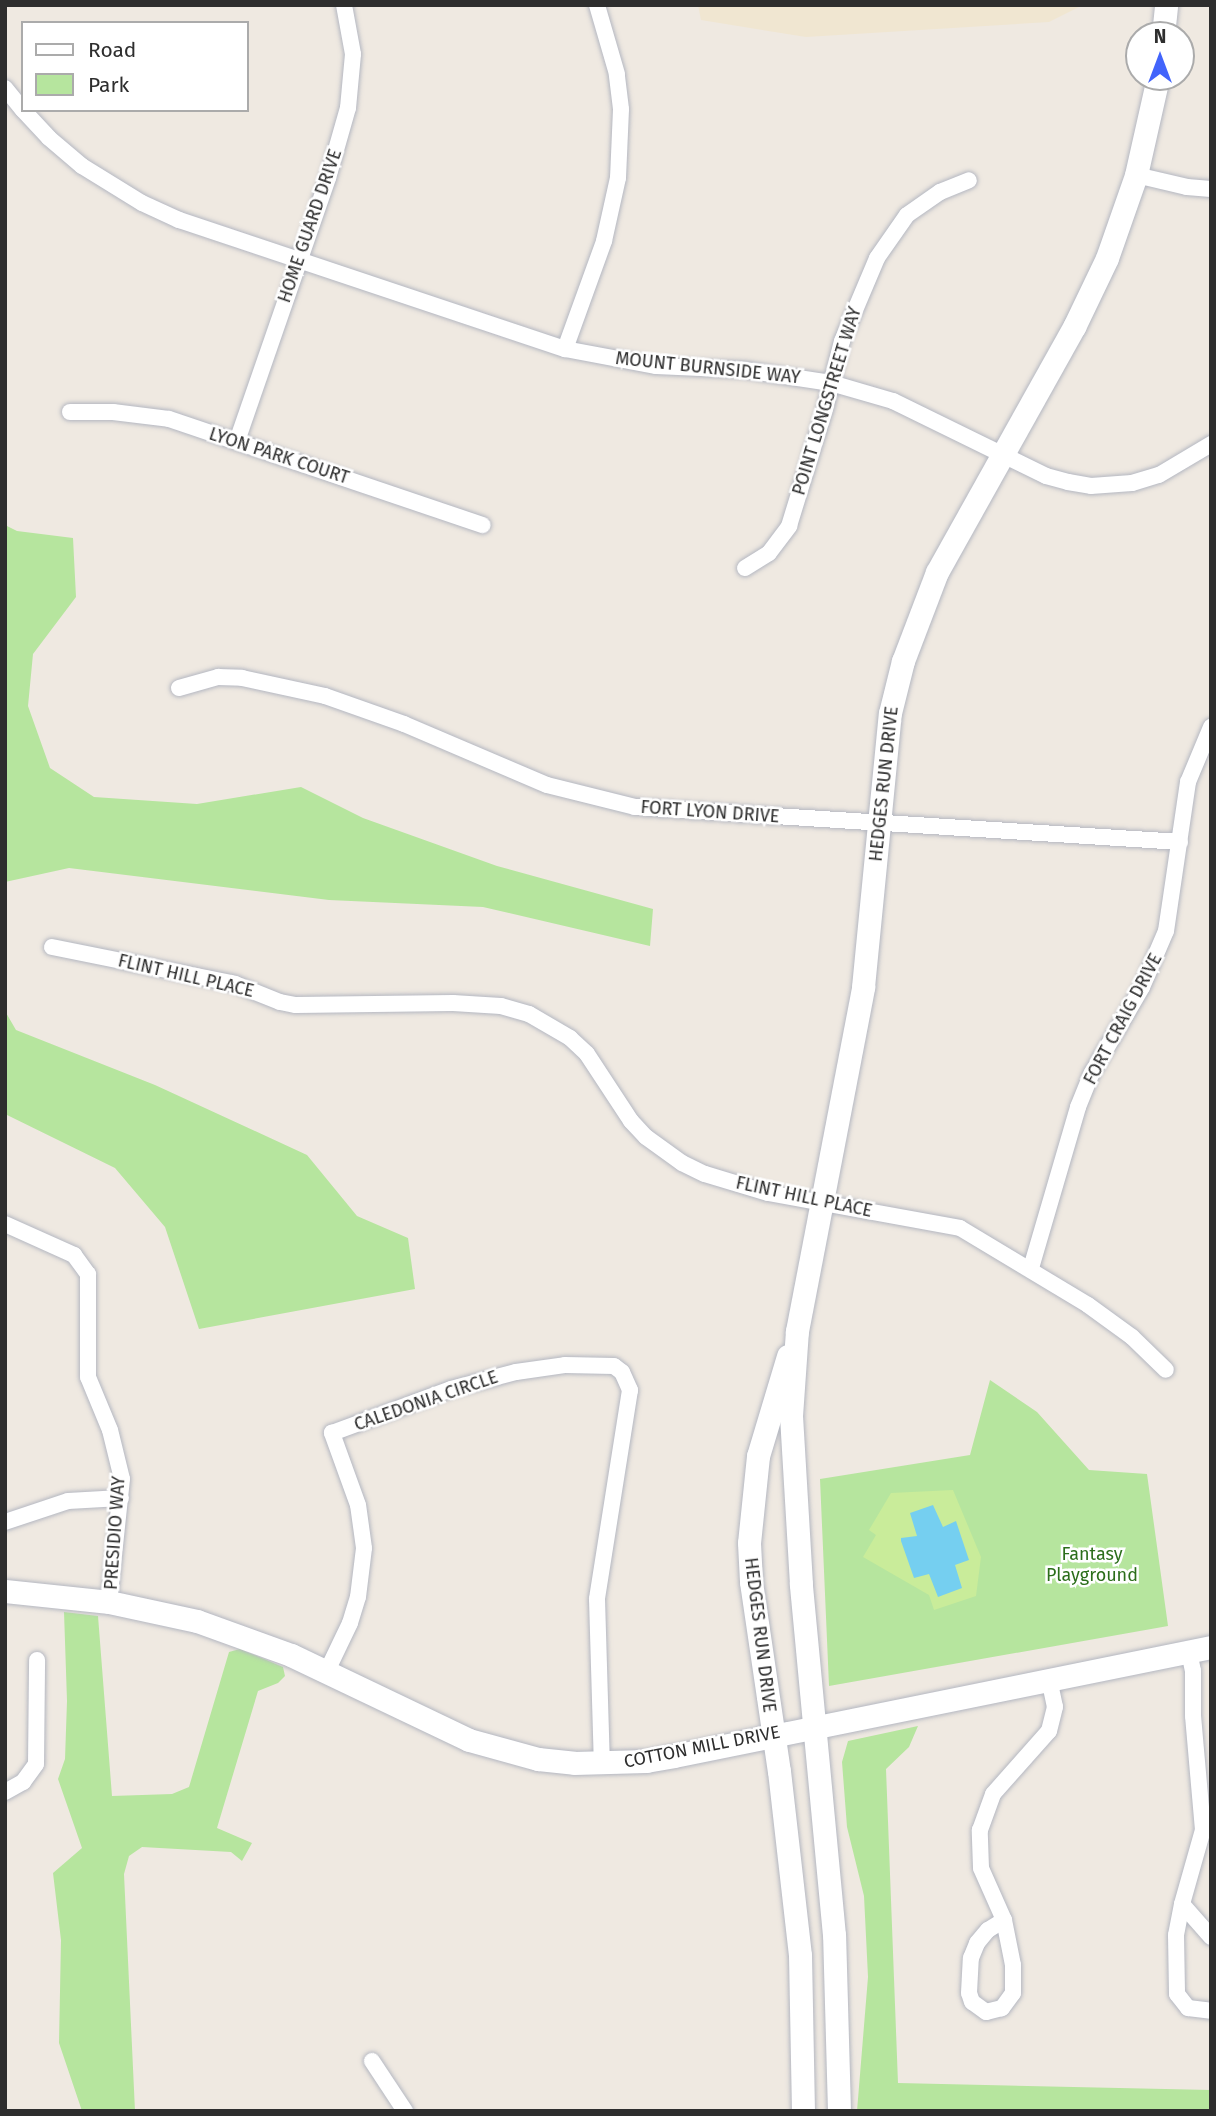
<!DOCTYPE html>
<html>
<head>
<meta charset="utf-8">
<style>
	body { margin:0 }
	#map { position:relative; width:1216px; height:2116px; overflow:hidden; background:#efe9e1; font-family:"Fira Sans",sans-serif }
	div>[style] { position:absolute }
	.education>* { inset:0; background:#f0e6d1 }
	.green>* { inset:0; background:#b6e59e }
	.pitch>* { inset:0; background:#c9ec9a }
	.water>* { inset:0; background:#75cff0 }
	.roads { filter:drop-shadow(0 0 2px #b4b7c1) drop-shadow(0 0 2px #b4b7c1) }
	.street>* { height:16px; margin:-8px; padding:0 8px; transform-origin:8px; border-radius:8px; background:#fff }
	.secondary>* { height:23px; margin:-11.5px; padding:0 11.5px; transform-origin:11.5px; border-radius:11.5px; background:#fff }
	span { translate:-50% -50%; white-space:nowrap; text-align:center; line-height:1.15; -webkit-text-stroke:5px #fff; paint-order:stroke }
	.street-label { font-size:18px; color:#2e2e2e }
	.park-label { font-size:18px; color:#2c6e1b }
	.frame { position:absolute; inset:0; border:7px solid #2e2e2e; pointer-events:none }
	.legend { position:absolute; left:21px; top:21px; width:228px; height:91px; box-sizing:border-box; background:#fff; border:2px solid #ababab; margin:0; padding:9px 12px; list-style:none; font-size:21px; color:#2e2e2e }
	.legend li { display:flex; align-items:center; gap:14px; height:35px }
	.legend b { width:35px; border:2px solid #ababab }
	.north { position:absolute; left:1125px; top:21px; width:70px; height:70px; box-sizing:border-box; background:#fff; border:2px solid #ababab; border-radius:50%; rotate:0deg; font-size:19px; font-weight:700; line-height:28px; text-align:center; color:#2e2e2e }
	.north::after { content:''; display:block; margin:auto; width:24px; height:32px; background:#4264fb; clip-path:polygon(50% 0,100% 100%,50% 72%,0 100%) }
</style>
</head>
<body>
<div id="map">
	<div class="education">
		<div style="clip-path:polygon(698px 5px,1083px 5px,1049px 22px,806px 37px,701px 20px)"></div>
	</div>
	<div class="green">
		<div style="clip-path:polygon(5px 525px,17px 531px,73px 538px,76px 597px,33px 654px,28px 706px,50px 768px,94px 797px,197px 804px,301px 787px,363px 818px,497px 866px,653px 909px,650px 946px,483px 907px,329px 900px,69px 868px,5px 882px)"></div>
		<div style="clip-path:polygon(5px 1011px,16px 1030px,155px 1085px,307px 1155px,357px 1216px,408px 1238px,415px 1289px,199px 1329px,165px 1227px,115px 1168px,5px 1114px)"></div>
		<div style="clip-path:polygon(990px 1380px,1037px 1412px,1089px 1470px,1147px 1474px,1168px 1626px,829px 1686px,820px 1479px,970px 1455px)"></div>
		<div style="clip-path:polygon(64px 1612px,98px 1616px,112px 1796px,172px 1794px,189px 1787px,229px 1652px,240px 1649px,283px 1667px,285px 1676px,278px 1683px,258px 1691px,217px 1828px,252px 1843px,242px 1861px,231px 1852px,142px 1847px,129px 1856px,124px 1874px,135px 2111px,82px 2111px,59px 2043px,61px 1940px,53px 1873px,82px 1848px,58px 1779px,65px 1759px,67px 1701px)"></div>
		<div style="clip-path:polygon(918px 1726px,909px 1747px,886px 1769px,898px 2083px,1211px 2090px,1211px 2111px,857px 2111px,868px 1977px,864px 1896px,847px 1827px,842px 1762px,848px 1741px)"></div>
	</div>
	<div class="pitch">
		<div style="clip-path:polygon(953px 1490px,981px 1557px,976px 1596px,934px 1610px,929px 1595px,863px 1557px,876px 1535px,869px 1530px,891px 1493px)"></div>
	</div>
	<div class="water">
		<div style="clip-path:polygon(933px 1505px,943px 1527px,956px 1521px,969px 1560px,955px 1565px,962px 1588px,938px 1597px,929px 1574px,914px 1578px,901px 1541px,901px 1538px,917px 1536px,910px 1513px)"></div>
	</div>
	<div class="roads">
		<div class="street">
			<div style="left:5px;top:88px;width:28px;rotate:51deg"></div>
			<div style="left:23px;top:110px;width:38px;rotate:47deg"></div>
			<div style="left:49px;top:138px;width:43px;rotate:40.3deg"></div>
			<div style="left:82px;top:166px;width:70px;rotate:31.7deg"></div>
			<div style="left:142px;top:203px;width:41px;rotate:24.7deg"></div>
			<div style="left:179px;top:220px;width:407px;rotate:18.5deg"></div>
			<div style="left:565px;top:349px;width:93px;rotate:10.6deg"></div>
			<div style="left:656px;top:366px;width:89px;rotate:2.6deg"></div>
			<div style="left:745px;top:370px;width:87px;rotate:8.6deg"></div>
			<div style="left:831px;top:383px;width:65px;rotate:16.2deg"></div>
			<div style="left:893px;top:401px;width:170px;rotate:26.1deg"></div>
			<div style="left:1046px;top:476px;width:23px;rotate:15deg"></div>
			<div style="left:1068px;top:482px;width:23px;rotate:10deg"></div>
			<div style="left:1091px;top:486px;width:41px;rotate:-4.2deg"></div>
			<div style="left:1132px;top:483px;width:28px;rotate:-17deg"></div>
			<div style="left:1159px;top:475px;width:61px;rotate:-30.8deg"></div>
			<div style="left:1136px;top:175px;width:52px;rotate:13.2deg"></div>
			<div style="left:1187px;top:187px;width:24px;rotate:5deg"></div>
			<div style="left:565px;top:349px;width:115px;rotate:-70.1deg"></div>
			<div style="left:604px;top:241px;width:65px;rotate:-77.5deg"></div>
			<div style="left:618px;top:178px;width:69px;rotate:-87.5deg"></div>
			<div style="left:621px;top:109px;width:35px;rotate:-97deg"></div>
			<div style="left:617px;top:74px;width:72px;rotate:-106.2deg"></div>
			<div style="left:70px;top:412px;width:43px"></div>
			<div style="left:113px;top:412px;width:56px;rotate:7.1deg"></div>
			<div style="left:169px;top:419px;width:331px;rotate:18.7deg"></div>
			<div style="left:237px;top:441px;width:278px;rotate:-70.9deg"></div>
			<div style="left:328px;top:178px;width:73px;rotate:-74.1deg"></div>
			<div style="left:348px;top:108px;width:54px;rotate:-84.7deg"></div>
			<div style="left:353px;top:54px;width:50px;rotate:-100.4deg"></div>
			<div style="left:745px;top:568px;width:28px;rotate:-32deg"></div>
			<div style="left:769px;top:553px;width:34px;rotate:-53deg"></div>
			<div style="left:789px;top:526px;width:122px;rotate:-72.9deg"></div>
			<div style="left:825px;top:409px;width:70px;rotate:-76deg"></div>
			<div style="left:842px;top:341px;width:90px;rotate:-67.1deg"></div>
			<div style="left:877px;top:258px;width:52px;rotate:-55.1deg"></div>
			<div style="left:907px;top:215px;width:40px;rotate:-34.9deg"></div>
			<div style="left:940px;top:192px;width:31px;rotate:-22deg"></div>
			<div style="left:179px;top:688px;width:41px;rotate:-15.8deg"></div>
			<div style="left:218px;top:677px;width:24px;rotate:2deg"></div>
			<div style="left:242px;top:678px;width:85px;rotate:12.2deg"></div>
			<div style="left:325px;top:696px;width:84px;rotate:19.5deg"></div>
			<div style="left:404px;top:724px;width:155px;rotate:23.1deg"></div>
			<div style="left:547px;top:785px;width:91px;rotate:14deg"></div>
			<div style="left:635px;top:807px;width:546px;rotate:3.67deg"></div>
			<div style="left:52px;top:947px;width:187px;rotate:11.4deg"></div>
			<div style="left:235px;top:984px;width:48px;rotate:21.8deg"></div>
			<div style="left:280px;top:1002px;width:16px;rotate:11deg"></div>
			<div style="left:296px;top:1005px;width:157px;rotate:-0.7deg"></div>
			<div style="left:453px;top:1003px;width:48px;rotate:3.6deg"></div>
			<div style="left:501px;top:1006px;width:29px;rotate:16deg"></div>
			<div style="left:529px;top:1014px;width:48px;rotate:30.3deg"></div>
			<div style="left:570px;top:1038px;width:23px;rotate:43deg"></div>
			<div style="left:587px;top:1054px;width:80px;rotate:56.7deg"></div>
			<div style="left:631px;top:1121px;width:22px;rotate:47deg"></div>
			<div style="left:646px;top:1137px;width:44px;rotate:35.8deg"></div>
			<div style="left:682px;top:1163px;width:25px;rotate:26deg"></div>
			<div style="left:705px;top:1174px;width:66px;rotate:16.8deg"></div>
			<div style="left:768px;top:1193px;width:195px;rotate:10.3deg"></div>
			<div style="left:960px;top:1228px;width:149px;rotate:31deg"></div>
			<div style="left:1088px;top:1305px;width:54px;rotate:36deg"></div>
			<div style="left:1132px;top:1337px;width:47px;rotate:44.1deg"></div>
			<div style="left:5px;top:1224px;width:76px;rotate:24.2deg"></div>
			<div style="left:74px;top:1255px;width:24px;rotate:54deg"></div>
			<div style="left:88px;top:1274px;width:103px;rotate:90deg"></div>
			<div style="left:88px;top:1377px;width:57px;rotate:67.5deg"></div>
			<div style="left:110px;top:1430px;width:50px;rotate:76.2deg"></div>
			<div style="left:122px;top:1479px;width:124px;rotate:96deg"></div>
			<div style="left:1031px;top:1268px;width:168px;rotate:-73.7deg"></div>
			<div style="left:1078px;top:1107px;width:37px;rotate:-68deg"></div>
			<div style="left:1092px;top:1073px;width:99px;rotate:-59.8deg"></div>
			<div style="left:1142px;top:987px;width:61px;rotate:-66.8deg"></div>
			<div style="left:1166px;top:931px;width:151px;rotate:-81.6deg"></div>
			<div style="left:1188px;top:782px;width:60px;rotate:-67.3deg"></div>
			<div style="left:5px;top:1522px;width:66px;rotate:-18.4deg"></div>
			<div style="left:68px;top:1501px;width:53px;rotate:-3.2deg"></div>
			<div style="left:327px;top:1671px;width:53px;rotate:-64.4deg"></div>
			<div style="left:350px;top:1623px;width:27px;rotate:-73deg"></div>
			<div style="left:358px;top:1597px;width:49px;rotate:-83deg"></div>
			<div style="left:364px;top:1548px;width:43px;rotate:-97.9deg"></div>
			<div style="left:358px;top:1505px;width:77px;rotate:-109.9deg"></div>
			<div style="left:332px;top:1433px;width:127px;rotate:-20.3deg"></div>
			<div style="left:451px;top:1389px;width:67px;rotate:-14.7deg"></div>
			<div style="left:516px;top:1372px;width:49px;rotate:-8.1deg"></div>
			<div style="left:565px;top:1365px;width:49px;rotate:1.2deg"></div>
			<div style="left:614px;top:1366px;width:10px;rotate:37deg"></div>
			<div style="left:622px;top:1372px;width:20px;rotate:66deg"></div>
			<div style="left:630px;top:1390px;width:212px;rotate:99deg"></div>
			<div style="left:597px;top:1599px;width:165px;rotate:88.3deg"></div>
			<div style="left:5px;top:1792px;width:21px;rotate:-29deg"></div>
			<div style="left:23px;top:1782px;width:22px;rotate:-54deg"></div>
			<div style="left:36px;top:1764px;width:104px;rotate:-89.4deg"></div>
			<div style="left:1182px;top:1904px;width:77px;rotate:-74.2deg"></div>
			<div style="left:1203px;top:1830px;width:114px;rotate:-95deg"></div>
			<div style="left:1193px;top:1716px;width:45px;rotate:-90deg"></div>
			<div style="left:1193px;top:1671px;width:19px;rotate:-102deg"></div>
			<div style="left:1004px;top:1920px;width:57px;rotate:-113.9deg"></div>
			<div style="left:981px;top:1868px;width:38px;rotate:-92deg"></div>
			<div style="left:980px;top:1830px;width:38px;rotate:-70deg"></div>
			<div style="left:993px;top:1794px;width:84px;rotate:-48.4deg"></div>
			<div style="left:1049px;top:1731px;width:25px;rotate:-76deg"></div>
			<div style="left:1055px;top:1707px;width:29px;rotate:-102deg"></div>
			<div style="left:1004px;top:1920px;width:46px;rotate:78.7deg"></div>
			<div style="left:1013px;top:1965px;width:28px;rotate:90deg"></div>
			<div style="left:1013px;top:1993px;width:19px;rotate:126deg"></div>
			<div style="left:1002px;top:2008px;width:16px;rotate:166deg"></div>
			<div style="left:986px;top:2012px;width:17px;rotate:-144deg"></div>
			<div style="left:972px;top:2002px;width:9px;rotate:-108deg"></div>
			<div style="left:969px;top:1993px;width:35px;rotate:-87deg"></div>
			<div style="left:971px;top:1958px;width:16px;rotate:-68deg"></div>
			<div style="left:977px;top:1943px;width:17px;rotate:-50deg"></div>
			<div style="left:988px;top:1930px;width:19px;rotate:-32deg"></div>
			<div style="left:1211px;top:1937px;width:44px;rotate:-131.3deg"></div>
			<div style="left:1182px;top:1904px;width:32px;rotate:101deg"></div>
			<div style="left:1176px;top:1935px;width:59px;rotate:89deg"></div>
			<div style="left:1177px;top:1994px;width:18px;rotate:52deg"></div>
			<div style="left:1188px;top:2008px;width:23px;rotate:7deg"></div>
			<div style="left:372px;top:2061px;width:60px;rotate:56.6deg"></div>
		</div>
		<div class="secondary">
			<div style="left:1163px;top:35px;width:30px;rotate:-84deg"></div>
			<div style="left:788px;top:1356px;width:104px;rotate:106.7deg"></div>
			<div style="left:758px;top:1456px;width:87px;rotate:95.9deg"></div>
			<div style="left:749px;top:1543px;width:39px;rotate:87deg"></div>
			<div style="left:751px;top:1582px;width:191px;rotate:81.6deg"></div>
			<div style="left:779px;top:1771px;width:185px;rotate:83.5deg"></div>
			<div style="left:800px;top:1955px;width:156px;rotate:88.9deg"></div>
			<div style="left:5px;top:1591px;width:105px;rotate:6deg"></div>
			<div style="left:109px;top:1602px;width:90px;rotate:12.2deg"></div>
			<div style="left:197px;top:1621px;width:100px;rotate:19.9deg"></div>
			<div style="left:291px;top:1655px;width:197px;rotate:25.5deg"></div>
			<div style="left:469px;top:1740px;width:72px;rotate:15.4deg"></div>
			<div style="left:538px;top:1759px;width:36px;rotate:6deg"></div>
			<div style="left:574px;top:1763px;width:72px;rotate:-1.6deg"></div>
			<div style="left:646px;top:1761px;width:28px;rotate:-10deg"></div>
			<div style="left:674px;top:1756px;width:548px;rotate:-11.47deg"></div>
			<div style="left:839px;top:2111px;width:176px;rotate:-91.6deg"></div>
			<div style="left:834px;top:1935px;width:353px;rotate:-95.4deg"></div>
			<div style="left:801px;top:1584px;width:168px;rotate:-93.4deg"></div>
			<div style="left:791px;top:1416px;width:85px;rotate:-86deg"></div>
			<div style="left:797px;top:1331px;width:350px;rotate:-79.1deg"></div>
			<div style="left:863px;top:987px;width:275px;rotate:-84.4deg"></div>
			<div style="left:890px;top:713px;width:54px;rotate:-76deg"></div>
			<div style="left:903px;top:661px;width:95px;rotate:-69.1deg"></div>
			<div style="left:937px;top:572px;width:281px;rotate:-60.8deg"></div>
			<div style="left:1074px;top:327px;width:76px;rotate:-64.4deg"></div>
			<div style="left:1107px;top:258px;width:88px;rotate:-70.7deg"></div>
			<div style="left:1136px;top:175px;width:100px;rotate:-77.3deg"></div>
		</div>
	</div>
	<div class="street-label">
		<span style="left:310px;top:226px;rotate:-71deg">HOME GUARD DRIVE</span>
		<span style="left:708px;top:368px;rotate:6deg">MOUNT BURNSIDE WAY</span>
		<span style="left:827px;top:401px;rotate:-73deg">POINT LONGSTREET WAY</span>
		<span style="left:279px;top:456px;rotate:18deg">LYON PARK COURT</span>
		<span style="left:884px;top:784px;rotate:-84deg">HEDGES RUN DRIVE</span>
		<span style="left:710px;top:812px;rotate:4deg">FORT LYON DRIVE</span>
		<span style="left:186px;top:976px;rotate:13deg">FLINT HILL PLACE</span>
		<span style="left:1123px;top:1019px;rotate:-62deg">FORT CRAIG DRIVE</span>
		<span style="left:804px;top:1197px;rotate:12deg">FLINT HILL PLACE</span>
		<span style="left:426px;top:1401px;rotate:-19deg">CALEDONIA CIRCLE</span>
		<span style="left:115px;top:1533px;rotate:-86deg">PRESIDIO WAY</span>
		<span style="left:760px;top:1635px;rotate:83deg">HEDGES RUN DRIVE</span>
		<span style="left:702px;top:1747px;rotate:-11deg">COTTON MILL DRIVE</span>
	</div>
	<div class="park-label">
		<span style="left:1092px;top:1565px">Fantasy<br>Playground</span>
	</div>
	<div class="frame"></div>
	<ul class="legend">
	<li><b style="height:9px;background:#fff"></b>Road</li>
	<li><b style="height:19px;background:#b6e59e"></b>Park</li>
	</ul>
	<div class="north">N</div>
</div>
</body>
</html>
